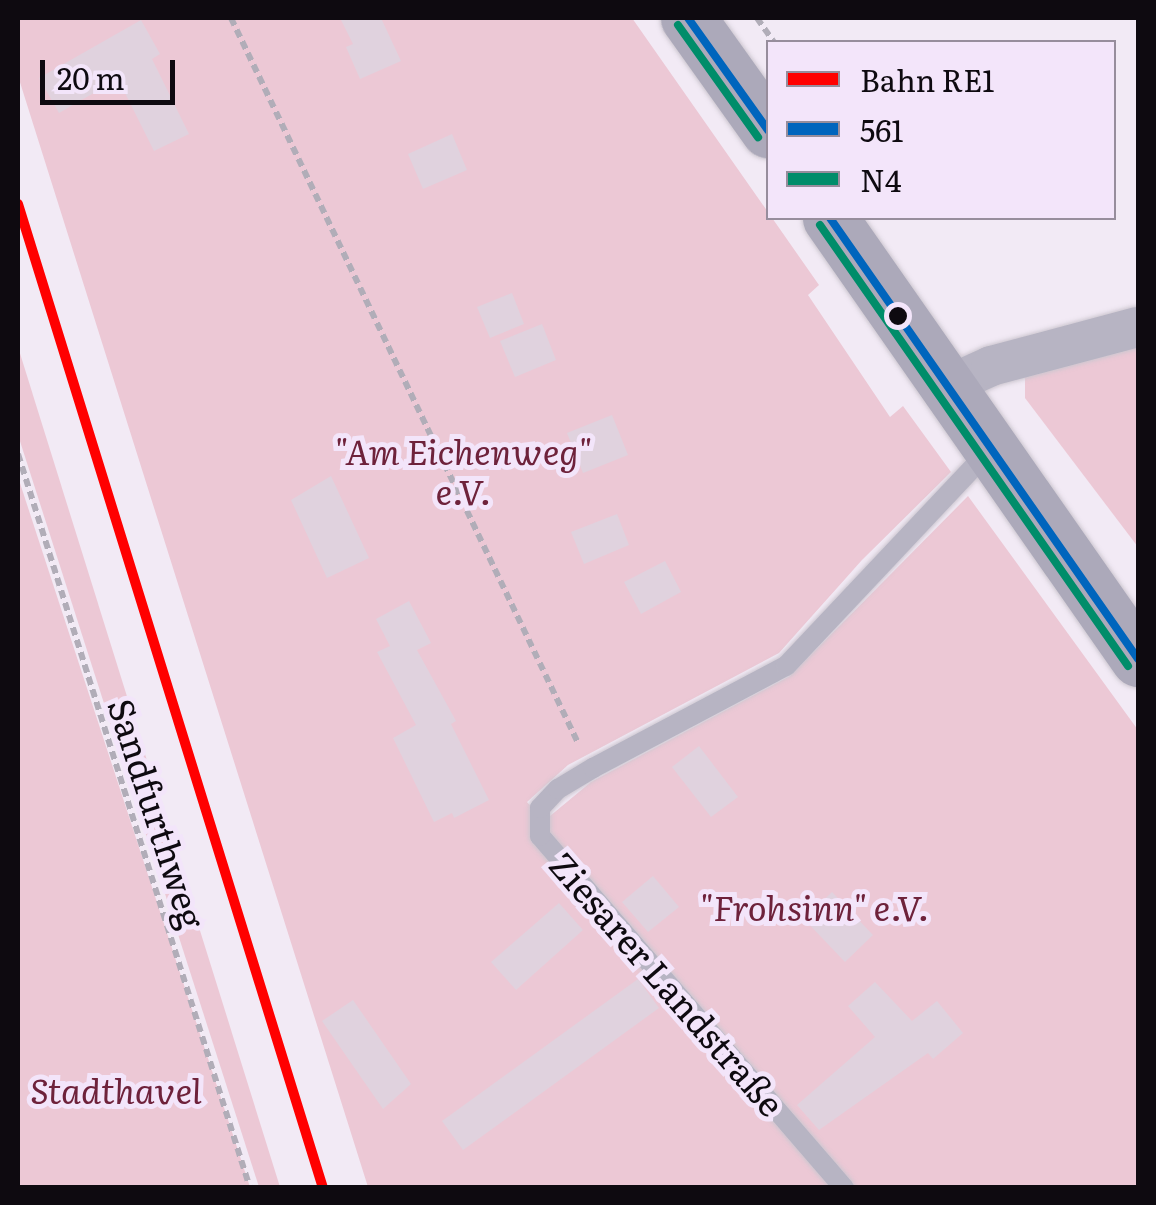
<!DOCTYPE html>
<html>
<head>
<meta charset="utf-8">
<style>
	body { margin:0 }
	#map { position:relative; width:1156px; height:1205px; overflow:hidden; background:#f2eaf5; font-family:Literata,serif }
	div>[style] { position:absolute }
	.green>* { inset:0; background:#ecc8d5 }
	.building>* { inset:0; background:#e0d2de }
	.path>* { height:6px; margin-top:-3px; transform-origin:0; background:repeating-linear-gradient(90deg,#b1adb8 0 8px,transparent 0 13px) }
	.roads { filter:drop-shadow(0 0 2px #cdc7d0) drop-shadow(0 0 2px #cdc7d0) }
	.service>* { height:20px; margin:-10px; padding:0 10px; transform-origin:10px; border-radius:10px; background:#b7b4c3 }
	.minor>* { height:40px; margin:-20px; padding:0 20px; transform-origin:20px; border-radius:20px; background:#b7b4c3 }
	.secondary>* { height:55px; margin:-27.5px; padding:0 27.5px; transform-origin:27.5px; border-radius:27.5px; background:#aca9ba }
	.bus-1>* { height:8px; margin:-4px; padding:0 4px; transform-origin:4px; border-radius:4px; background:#0065bd }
	.bus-2>* { height:8px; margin:-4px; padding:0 4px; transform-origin:4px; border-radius:4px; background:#008d6a }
	.rail-1>* { height:10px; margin:-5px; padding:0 5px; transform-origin:5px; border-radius:5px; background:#f00 }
	.dots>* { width:28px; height:28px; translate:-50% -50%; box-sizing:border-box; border:5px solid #f3e5fa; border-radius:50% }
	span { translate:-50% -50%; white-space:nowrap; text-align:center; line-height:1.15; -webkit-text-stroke:10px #f3e5fa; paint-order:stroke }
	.park-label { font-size:35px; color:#6e223b; font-style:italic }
	.street-label { font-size:35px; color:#0e0a10 }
	.frame { position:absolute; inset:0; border:20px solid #0e0a10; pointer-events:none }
	.legend { position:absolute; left:766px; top:40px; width:350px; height:180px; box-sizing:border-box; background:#f3e5fa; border:2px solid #978d9c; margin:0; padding:12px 18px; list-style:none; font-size:30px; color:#0e0a10 }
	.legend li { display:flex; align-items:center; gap:20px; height:50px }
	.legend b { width:50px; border:2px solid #978d9c }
	.scale { position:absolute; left:40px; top:60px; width:135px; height:45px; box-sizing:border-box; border:5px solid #0e0a10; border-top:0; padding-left:12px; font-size:30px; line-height:35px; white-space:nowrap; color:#0e0a10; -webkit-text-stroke:8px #f3e5fa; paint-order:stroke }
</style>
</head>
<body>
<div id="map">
	<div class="green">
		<div style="clip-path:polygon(18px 18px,632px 18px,819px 285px,808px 295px,890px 417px,903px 406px,951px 472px,862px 560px,779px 653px,568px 765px,527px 802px,544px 821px,591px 782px,790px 676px,968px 496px,1138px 730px,1138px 1187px,368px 1187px,18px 76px)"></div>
		<div style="clip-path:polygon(1138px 343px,1138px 547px,1025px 398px,1025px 375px)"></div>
		<div style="clip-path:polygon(18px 347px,280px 1187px,259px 1187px,18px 435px)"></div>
		<div style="clip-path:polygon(18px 477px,250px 1187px,18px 1187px)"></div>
	</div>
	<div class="building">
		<div style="clip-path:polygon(340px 18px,381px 18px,401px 61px,360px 79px,346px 47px,353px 44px)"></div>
		<div style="clip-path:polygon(141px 20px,160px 54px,152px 59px,189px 134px,154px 151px,118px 79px,59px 113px,39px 78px)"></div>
		<div style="clip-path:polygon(452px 134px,467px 170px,423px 189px,408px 154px)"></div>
		<div style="clip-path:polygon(512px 293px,524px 324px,490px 338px,477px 307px)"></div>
		<div style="clip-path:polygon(542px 324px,556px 360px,515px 377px,500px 341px)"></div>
		<div style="clip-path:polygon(612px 415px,628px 455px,583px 473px,567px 433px)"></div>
		<div style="clip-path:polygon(331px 476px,369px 558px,327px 578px,291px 500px)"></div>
		<div style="clip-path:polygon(617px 514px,629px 545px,584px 564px,571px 532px)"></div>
		<div style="clip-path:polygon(665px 561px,681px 592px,641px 614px,624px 582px)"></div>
		<div style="clip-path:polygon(409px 601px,431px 643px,417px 650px,456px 721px,451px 724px,489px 800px,454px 818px,452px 813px,434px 822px,393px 738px,416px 725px,377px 652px,390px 646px,376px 619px)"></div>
		<div style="clip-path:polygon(699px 746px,738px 797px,711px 817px,672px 767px)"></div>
		<div style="clip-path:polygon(653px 876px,679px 907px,648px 932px,622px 902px)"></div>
		<div style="clip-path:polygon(832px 892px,873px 935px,845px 962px,804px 919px)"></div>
		<div style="clip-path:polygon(559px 903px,583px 930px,516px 990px,491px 962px)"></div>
		<div style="clip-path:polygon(638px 979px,659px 1008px,463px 1150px,442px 1121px)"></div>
		<div style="clip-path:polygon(875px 982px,912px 1021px,937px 1001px,963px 1033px,933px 1059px,928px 1053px,819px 1130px,797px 1105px,875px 1037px,848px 1006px)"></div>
		<div style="clip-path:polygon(353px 1000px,411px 1084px,383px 1109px,322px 1021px)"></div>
	</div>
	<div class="path">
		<div style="left:231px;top:18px;width:804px;rotate:64.42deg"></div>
		<div style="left:757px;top:18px;width:29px;rotate:55deg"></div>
		<div style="left:18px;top:454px;width:770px;rotate:72.46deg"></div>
	</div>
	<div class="roads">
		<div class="service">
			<div style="left:844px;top:1188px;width:465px;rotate:-130.8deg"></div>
			<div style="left:540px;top:836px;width:28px;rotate:-90deg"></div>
			<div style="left:540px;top:808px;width:26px;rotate:-47deg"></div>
			<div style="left:558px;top:789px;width:41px;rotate:-31deg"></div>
			<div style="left:593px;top:768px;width:218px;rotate:-27.9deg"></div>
			<div style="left:786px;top:666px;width:294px;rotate:-46.7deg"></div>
		</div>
		<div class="minor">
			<div style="left:947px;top:386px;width:48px;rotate:-24.4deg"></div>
			<div style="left:991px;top:366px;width:152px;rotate:-14.9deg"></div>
		</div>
		<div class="secondary">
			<div style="left:688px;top:18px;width:138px;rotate:54.5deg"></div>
			<div style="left:830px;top:218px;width:538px;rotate:55.07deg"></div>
		</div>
	</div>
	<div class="bus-1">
		<div style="left:688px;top:18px;width:138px;rotate:54.5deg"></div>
		<div style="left:830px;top:218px;width:538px;rotate:55.07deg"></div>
	</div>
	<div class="bus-2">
		<div style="left:678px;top:25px;width:138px;rotate:54.5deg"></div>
		<div style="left:820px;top:225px;width:538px;rotate:55.07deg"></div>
	</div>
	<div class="rail-1">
		<div style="left:18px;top:204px;width:1030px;rotate:72.78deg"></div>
	</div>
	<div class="dots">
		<div style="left:898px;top:316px;background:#0e0a10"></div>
	</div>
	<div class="park-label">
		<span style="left:463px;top:470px">"Am Eichenweg"<br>e.V.</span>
		<span style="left:814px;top:906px">"Frohsinn" e.V.</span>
		<span style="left:116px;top:1089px">Stadthavel</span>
	</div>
	<div class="street-label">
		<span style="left:158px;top:813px;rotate:72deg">Sandfurthweg</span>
		<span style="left:668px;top:983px;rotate:49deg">Ziesarer Landstraße</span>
	</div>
	<div class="frame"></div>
	<ul class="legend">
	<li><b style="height:12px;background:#f00"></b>Bahn RE1</li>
	<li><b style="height:12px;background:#0065bd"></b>561</li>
	<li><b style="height:12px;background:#008d6a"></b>N4</li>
	</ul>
	<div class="scale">20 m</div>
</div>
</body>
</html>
